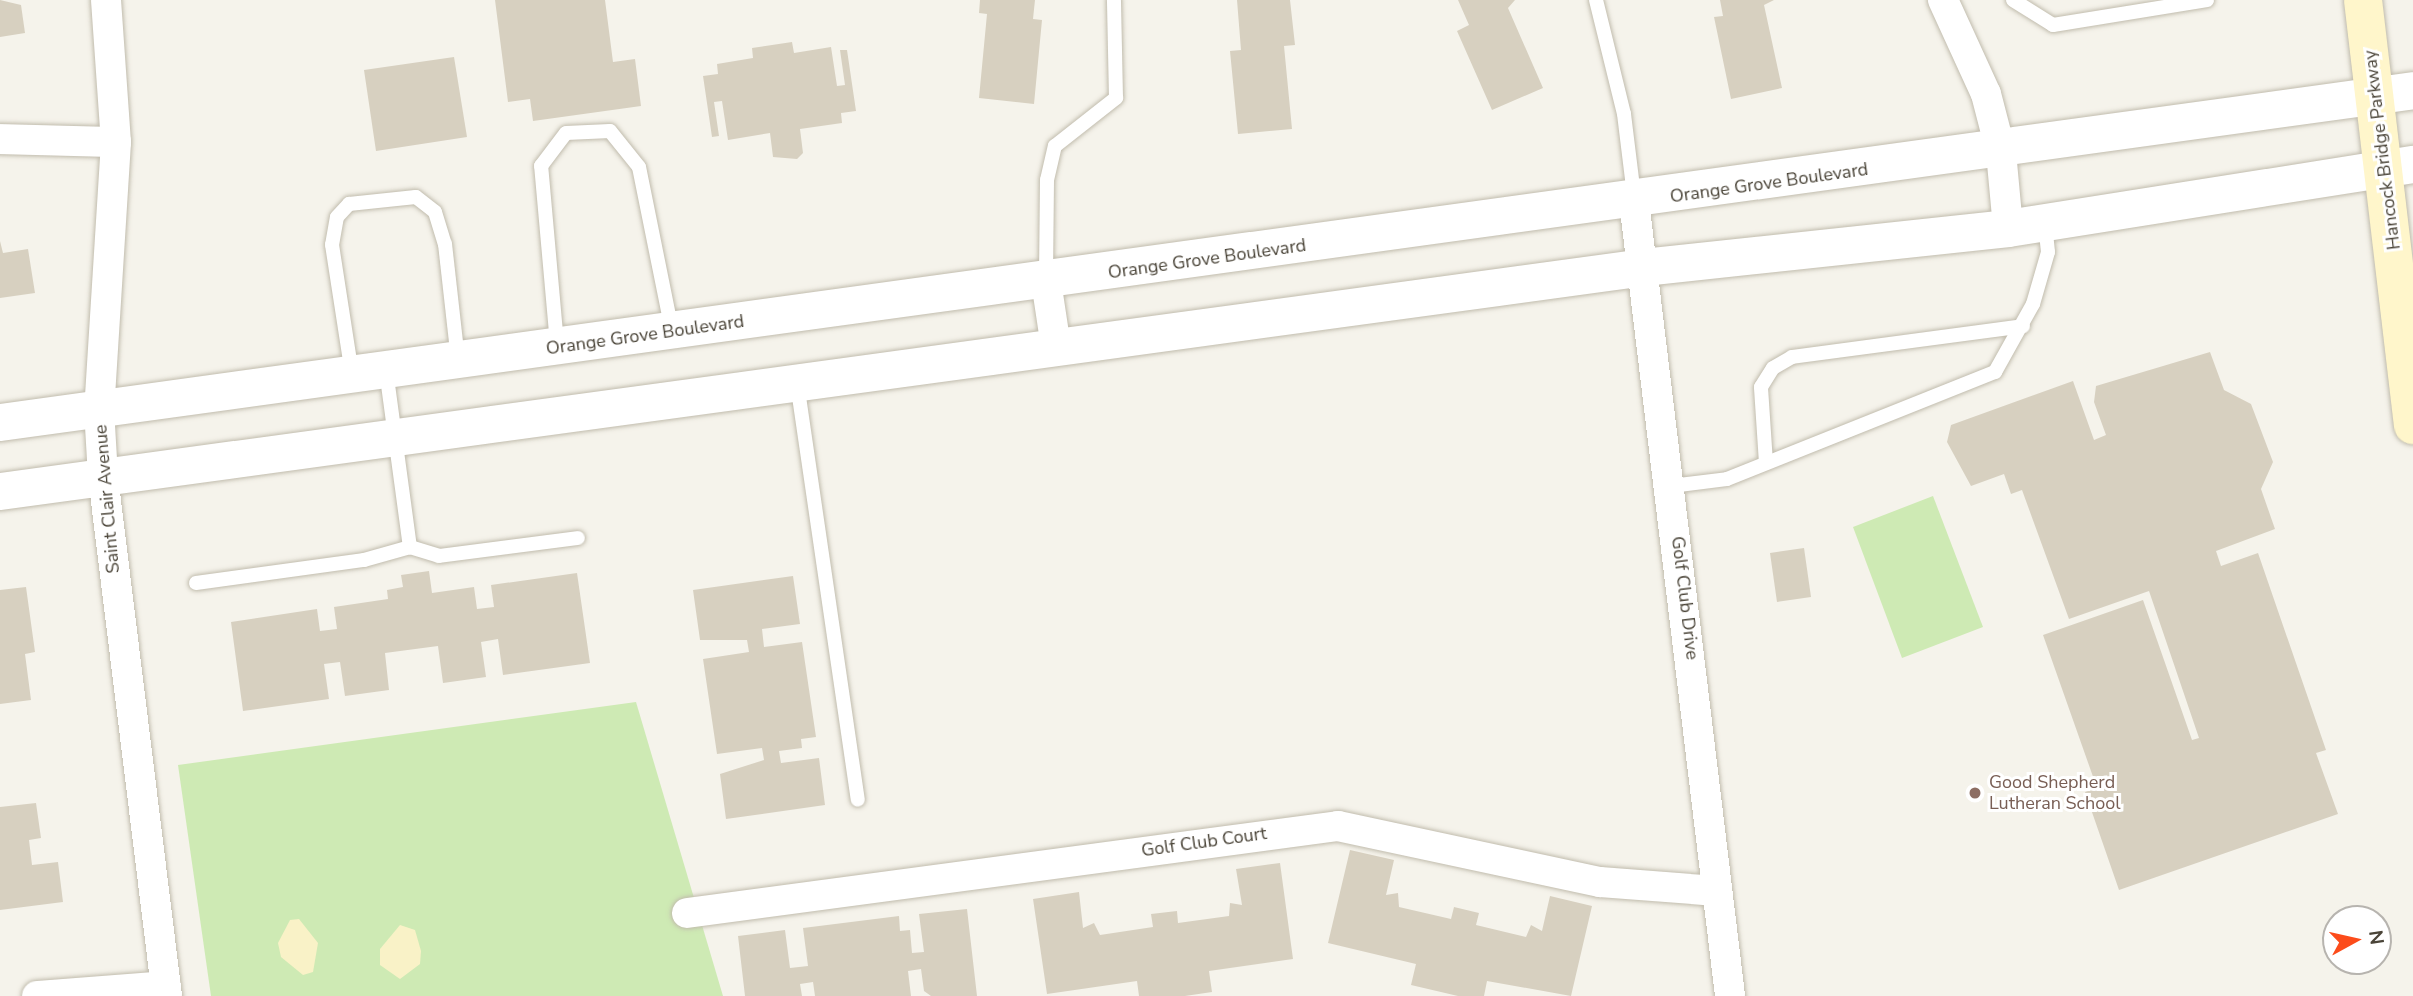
<!DOCTYPE html>
<html>
<head>
<meta charset="utf-8">
<style>
	body { margin:0 }
	#map { position:relative; width:2413px; height:996px; overflow:hidden; background:#f5f3eb; font-family:"Nunito Sans",sans-serif }
	div>[style] { position:absolute }
	.green>* { inset:0; background:#ceeab4 }
	.sand>* { inset:0; background:#f9f2c7 }
	.building>* { inset:0; background:#d7d0c0 }
	.roads { filter:drop-shadow(0 0 2px #c1bcad) drop-shadow(0 0 2px #c1bcad) }
	.service>* { height:14px; margin:-7px; padding:0 7px; transform-origin:7px; border-radius:7px; background:#fff }
	.minor>* { height:30px; margin:-15px; padding:0 15px; transform-origin:15px; border-radius:15px; background:#fff }
	.tertiary>* { height:37px; margin:-18.5px; padding:0 18.5px; transform-origin:18.5px; border-radius:18.5px; background:#fff }
	.secondary>* { height:38px; margin:-19px; padding:0 19px; transform-origin:19px; border-radius:19px; background:#fff6cb }
	.dots>* { width:19px; height:19px; translate:-50% -50%; box-sizing:border-box; border:4px solid #fff; border-radius:50% }
	span { translate:-50% -50%; white-space:nowrap; text-align:center; line-height:1.15; -webkit-text-stroke:6px #fff; paint-order:stroke }
	.street-label { font-size:18px; color:#4a4438 }
	.education-label { font-size:18px; color:#785e54 }
	.left { translate:0 -50%; text-align:left }
	.north { position:absolute; left:2322px; top:905px; width:70px; height:70px; box-sizing:border-box; background:#fff; border:2px solid #b7b4af; border-radius:50%; rotate:82deg; font-size:19px; font-weight:700; line-height:28px; text-align:center; color:#4a4438 }
	.north::after { content:''; display:block; margin:auto; width:24px; height:32px; background:#fc4c1b; clip-path:polygon(50% 0,100% 100%,50% 72%,0 100%) }
</style>
</head>
<body>
<div id="map">
	<div class="green">
		<div style="clip-path:polygon(1933px 496px,1983px 627px,1902px 658px,1853px 527px)"></div>
		<div style="clip-path:polygon(636px 702px,723px 996px,211px 996px,178px 765px)"></div>
	</div>
	<div class="sand">
		<div style="clip-path:polygon(299px 919px,318px 943px,313px 972px,303px 975px,281px 957px,278px 943px,290px 920px)"></div>
		<div style="clip-path:polygon(400px 925px,415px 930px,421px 951px,420px 964px,400px 979px,380px 965px,380px 949px)"></div>
	</div>
	<div class="building">
		<div style="clip-path:polygon(0 0,21px 5px,25px 33px,0 37px)"></div>
		<div style="clip-path:polygon(495px 0,605px 0,613px 62px,635px 59px,641px 106px,533px 121px,530px 99px,508px 102px)"></div>
		<div style="clip-path:polygon(980px 0,1035px 0,1033px 19px,1042px 20px,1034px 104px,979px 98px,987px 14px,979px 13px)"></div>
		<div style="clip-path:polygon(1237px 0,1290px 0,1295px 45px,1284px 46px,1292px 129px,1238px 134px,1230px 51px,1241px 50px)"></div>
		<div style="clip-path:polygon(1458px 0,1515px 0,1508px 8px,1543px 88px,1492px 110px,1457px 31px,1469px 25px)"></div>
		<div style="clip-path:polygon(1720px 0,1774px 0,1764px 5px,1782px 88px,1731px 99px,1714px 17px,1723px 16px)"></div>
		<div style="clip-path:polygon(792px 42px,794px 53px,831px 47px,837px 86px,845px 85px,840px 50px,847px 50px,856px 111px,841px 113px,842px 123px,800px 129px,803px 153px,797px 159px,773px 157px,770px 133px,728px 140px,722px 101px,714px 102px,719px 136px,712px 137px,703px 76px,718px 74px,717px 64px,753px 58px,752px 48px)"></div>
		<div style="clip-path:polygon(454px 57px,467px 137px,376px 151px,364px 70px)"></div>
		<div style="clip-path:polygon(0 241px,3px 253px,28px 249px,35px 293px,0 298px)"></div>
		<div style="clip-path:polygon(2210px 352px,2224px 390px,2251px 404px,2273px 462px,2261px 489px,2275px 529px,2216px 551px,2221px 566px,2258px 553px,2326px 750px,2316px 753px,2338px 814px,2119px 890px,2085px 792px,2097px 788px,2043px 635px,2143px 600px,2192px 740px,2199px 738px,2149px 591px,2069px 619px,2022px 490px,2011px 494px,2004px 474px,1971px 486px,1947px 442px,1951px 425px,2073px 381px,2094px 440px,2106px 435px,2094px 402px,2096px 386px)"></div>
		<div style="clip-path:polygon(1804px 548px,1811px 597px,1777px 602px,1770px 553px)"></div>
		<div style="clip-path:polygon(429px 571px,432px 593px,474px 587px,477px 609px,494px 607px,491px 585px,577px 573px,590px 663px,503px 675px,498px 639px,481px 642px,486px 677px,443px 683px,438px 646px,385px 653px,389px 690px,345px 696px,340px 662px,324px 664px,329px 699px,243px 711px,231px 622px,317px 609px,320px 631px,337px 629px,334px 607px,388px 599px,387px 590px,403px 587px,401px 575px)"></div>
		<div style="clip-path:polygon(793px 576px,800px 624px,762px 629px,764px 647px,802px 642px,816px 737px,801px 739px,802px 748px,779px 751px,781px 763px,819px 758px,825px 805px,726px 819px,720px 774px,764px 760px,762px 748px,717px 754px,703px 659px,749px 652px,747px 640px,700px 640px,693px 590px)"></div>
		<div style="clip-path:polygon(26px 587px,35px 652px,25px 654px,31px 700px,0 704px,0 590px)"></div>
		<div style="clip-path:polygon(36px 803px,41px 838px,29px 840px,32px 865px,58px 862px,63px 902px,0 910px,0 807px)"></div>
		<div style="clip-path:polygon(1350px 850px,1394px 860px,1386px 895px,1398px 893px,1399px 907px,1451px 919px,1454px 907px,1479px 913px,1476px 925px,1526px 937px,1531px 925px,1542px 931px,1550px 896px,1592px 906px,1571px 996px,1487px 981px,1484px 996px,1458px 996px,1411px 985px,1416px 964px,1328px 943px)"></div>
		<div style="clip-path:polygon(1280px 863px,1293px 959px,1209px 971px,1212px 992px,1185px 996px,1139px 996px,1137px 981px,1047px 994px,1033px 899px,1079px 892px,1083px 928px,1094px 923px,1100px 935px,1153px 927px,1151px 914px,1177px 911px,1178px 923px,1229px 916px,1230px 903px,1242px 905px,1236px 869px)"></div>
		<div style="clip-path:polygon(967px 909px,977px 996px,931px 996px,924px 991px,921px 969px,908px 971px,911px 996px,815px 996px,813px 982px,800px 984px,802px 996px,745px 996px,738px 936px,785px 930px,790px 968px,808px 966px,803px 928px,899px 916px,900px 931px,910px 930px,912px 953px,924px 952px,919px 914px)"></div>
	</div>
	<div class="roads">
		<div class="service">
			<div style="left:1596px;top:0;width:117px;rotate:76.2deg"></div>
			<div style="left:1624px;top:114px;width:83px;rotate:83deg"></div>
			<div style="left:2013px;top:0;width:47px;rotate:32deg"></div>
			<div style="left:2053px;top:25px;width:156px;rotate:-9.2deg"></div>
			<div style="left:1046px;top:276px;width:96px;rotate:-89.4deg"></div>
			<div style="left:1047px;top:180px;width:35px;rotate:-77deg"></div>
			<div style="left:1055px;top:146px;width:78px;rotate:-38.2deg"></div>
			<div style="left:1116px;top:98px;width:98px;rotate:-91.2deg"></div>
			<div style="left:557px;top:344px;width:179px;rotate:-95.1deg"></div>
			<div style="left:541px;top:166px;width:41px;rotate:-52.9deg"></div>
			<div style="left:566px;top:133px;width:44px;rotate:-2.6deg"></div>
			<div style="left:610px;top:131px;width:46px;rotate:51.1deg"></div>
			<div style="left:639px;top:167px;width:166px;rotate:78.6deg"></div>
			<div style="left:386px;top:370px;width:179px;rotate:82.3deg"></div>
			<div style="left:410px;top:547px;width:30px;rotate:17deg"></div>
			<div style="left:439px;top:556px;width:140px;rotate:-7.4deg"></div>
			<div style="left:352px;top:374px;width:131px;rotate:-98.8deg"></div>
			<div style="left:332px;top:245px;width:28px;rotate:-80deg"></div>
			<div style="left:337px;top:217px;width:18px;rotate:-47deg"></div>
			<div style="left:349px;top:204px;width:67px;rotate:-6deg"></div>
			<div style="left:416px;top:197px;width:24px;rotate:38deg"></div>
			<div style="left:435px;top:212px;width:34px;rotate:73deg"></div>
			<div style="left:445px;top:244px;width:116px;rotate:83.6deg"></div>
			<div style="left:797px;top:383px;width:421px;rotate:81.7deg"></div>
			<div style="left:1766px;top:463px;width:76px;rotate:-93.8deg"></div>
			<div style="left:1761px;top:387px;width:22px;rotate:-58deg"></div>
			<div style="left:1773px;top:368px;width:22px;rotate:-30deg"></div>
			<div style="left:1792px;top:357px;width:233px;rotate:-7.6deg"></div>
			<div style="left:1671px;top:486px;width:56px;rotate:-7.1deg"></div>
			<div style="left:1727px;top:479px;width:289px;rotate:-21.8deg"></div>
			<div style="left:1995px;top:372px;width:78px;rotate:-60.8deg"></div>
			<div style="left:2033px;top:304px;width:54px;rotate:-73.9deg"></div>
			<div style="left:2048px;top:252px;width:28px;rotate:-96deg"></div>
			<div style="left:196px;top:583px;width:170px;rotate:-7.8deg"></div>
			<div style="left:364px;top:560px;width:48px;rotate:-15.8deg"></div>
		</div>
		<div class="minor">
			<div style="left:106px;top:0;width:142px;rotate:86deg"></div>
			<div style="left:116px;top:142px;width:268px;rotate:93.6deg"></div>
			<div style="left:99px;top:409px;width:68px;rotate:86.6deg"></div>
			<div style="left:103px;top:477px;width:523px;rotate:82.97deg"></div>
			<div style="left:1943px;top:0;width:103px;rotate:65.4deg"></div>
			<div style="left:1986px;top:94px;width:60px;rotate:75.5deg"></div>
			<div style="left:2001px;top:152px;width:76px;rotate:84.7deg"></div>
			<div style="left:0;top:139px;width:116px;rotate:1.5deg"></div>
			<div style="left:1634px;top:201px;width:801px;rotate:83.11deg"></div>
			<div style="left:1046px;top:281px;width:67px;rotate:81.4deg"></div>
			<div style="left:687px;top:913px;width:657px;rotate:-7.61deg"></div>
			<div style="left:1338px;top:826px;width:268px;rotate:12.1deg"></div>
			<div style="left:1600px;top:882px;width:117px;rotate:4.4deg"></div>
			<div style="left:37px;top:996px;width:129px;rotate:-4.4deg"></div>
		</div>
		<div class="tertiary">
			<div style="left:0;top:422px;width:2436px;rotate:-7.83deg"></div>
			<div style="left:0;top:491px;width:1658px;rotate:-7.76deg"></div>
			<div style="left:1643px;top:267px;width:367px;rotate:-6.1deg"></div>
			<div style="left:2008px;top:228px;width:410px;rotate:-9deg"></div>
		</div>
		<div class="secondary">
			<div style="left:2363px;top:0;width:428px;rotate:83.3deg"></div>
		</div>
	</div>
	<div class="dots">
		<div style="left:1975px;top:793px;background:#8d6e63"></div>
	</div>
	<div class="street-label">
		<span style="left:2382px;top:150px;rotate:-97deg">Hancock Bridge Parkway</span>
		<span style="left:1769px;top:183px;rotate:-8deg">Orange Grove Boulevard</span>
		<span style="left:1207px;top:259px;rotate:-8deg">Orange Grove Boulevard</span>
		<span style="left:645px;top:335px;rotate:-8deg">Orange Grove Boulevard</span>
		<span style="left:107px;top:499px;rotate:-95deg">Saint Clair Avenue</span>
		<span style="left:1685px;top:598px;rotate:83deg">Golf Club Drive</span>
		<span style="left:1204px;top:842px;rotate:-8deg">Golf Club Court</span>
	</div>
	<div class="education-label">
		<span class="left" style="left:1989px;top:793px">Good Shepherd<br>Lutheran School</span>
	</div>
	<div class="north">N</div>
</div>
</body>
</html>
